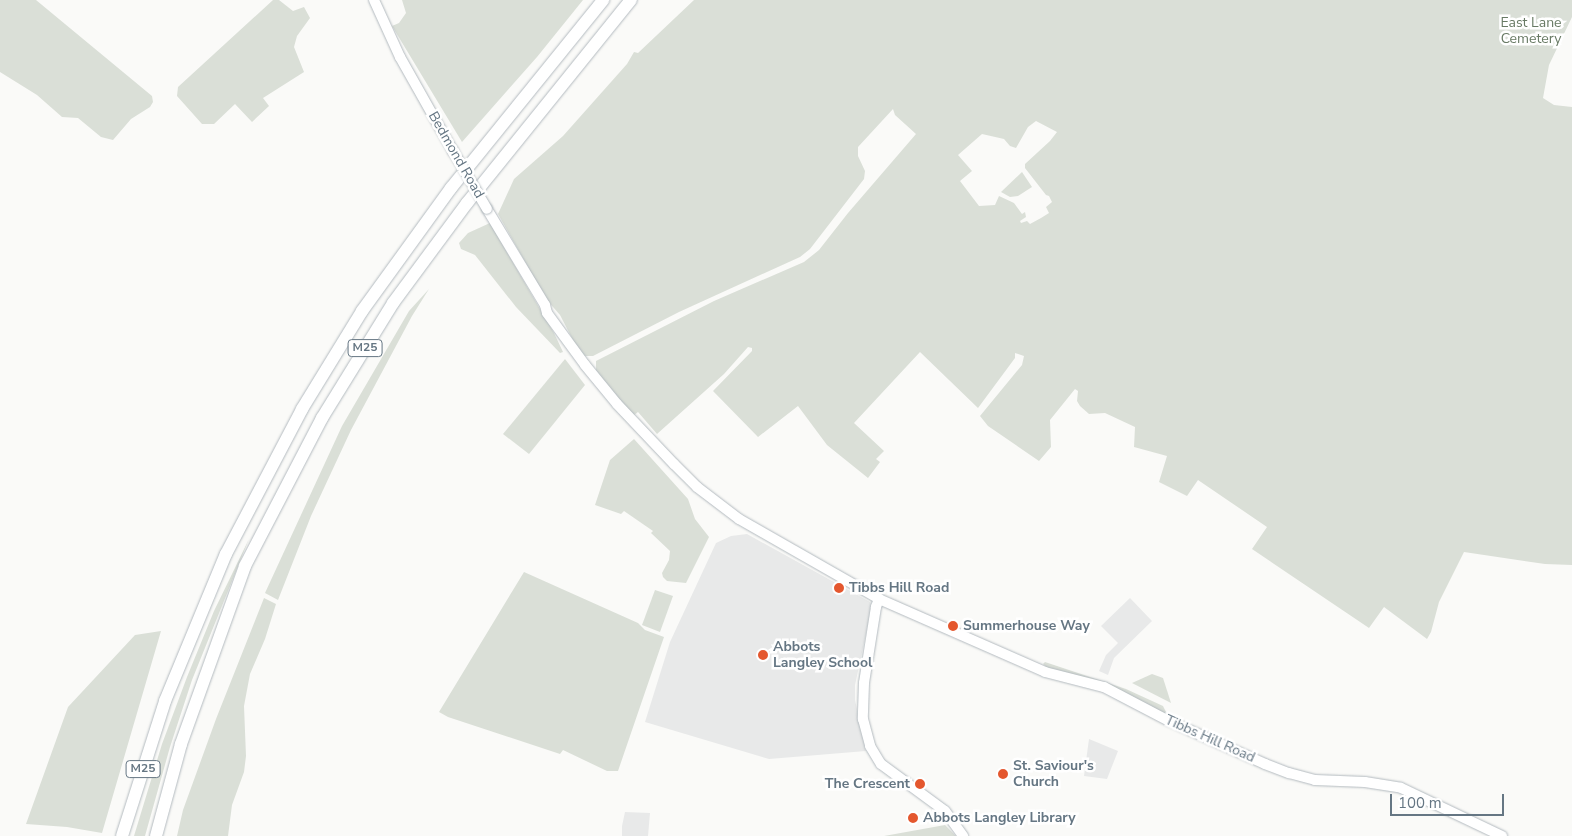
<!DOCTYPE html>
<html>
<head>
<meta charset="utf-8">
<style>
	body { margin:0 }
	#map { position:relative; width:1572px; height:836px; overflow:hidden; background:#fafaf8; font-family:"Nunito Sans",sans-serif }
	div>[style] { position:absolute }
	.built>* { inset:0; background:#e8e9e9 }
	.green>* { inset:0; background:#dadfd7 }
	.roads { filter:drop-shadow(0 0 1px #b3babf) drop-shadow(0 0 1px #b3babf) }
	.secondary>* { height:10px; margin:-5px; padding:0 5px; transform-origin:5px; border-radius:5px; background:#fff }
	.highway>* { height:12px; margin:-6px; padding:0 6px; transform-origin:6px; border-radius:6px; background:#fff }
	.bridges { filter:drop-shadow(0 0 1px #b3babf) drop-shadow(0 0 1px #b3babf) }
	.secondary-bridge>* { height:10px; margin:-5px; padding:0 5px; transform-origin:5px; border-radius:5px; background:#fff }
	.dots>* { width:14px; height:14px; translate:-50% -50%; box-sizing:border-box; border:2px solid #fff; border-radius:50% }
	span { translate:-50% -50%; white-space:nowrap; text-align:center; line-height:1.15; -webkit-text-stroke:5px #fff; paint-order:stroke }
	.shield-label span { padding:1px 4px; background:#fff; border:1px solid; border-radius:4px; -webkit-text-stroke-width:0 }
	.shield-label { font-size:12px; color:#657683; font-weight:700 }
	.park-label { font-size:14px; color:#687a64 }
	.street-label { font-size:14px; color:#657683 }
	.poi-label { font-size:14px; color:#657683; font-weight:700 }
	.left { translate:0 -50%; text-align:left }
	.right { translate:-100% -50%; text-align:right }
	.scale { position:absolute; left:1390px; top:794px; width:114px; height:22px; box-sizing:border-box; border:2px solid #657683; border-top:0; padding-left:6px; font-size:15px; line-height:18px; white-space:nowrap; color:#657683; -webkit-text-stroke:4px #fff; paint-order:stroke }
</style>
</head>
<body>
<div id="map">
	<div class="built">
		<div style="clip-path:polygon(747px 534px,870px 602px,872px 606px,855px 685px,855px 700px,866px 751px,769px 759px,645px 722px,670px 642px,716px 543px,731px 536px)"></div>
		<div style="clip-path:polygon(1130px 598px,1152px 621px,1114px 658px,1108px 675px,1099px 671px,1106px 655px,1118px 643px,1101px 626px)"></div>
		<div style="clip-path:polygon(1089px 739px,1118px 751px,1107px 779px,1084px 776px)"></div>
		<div style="clip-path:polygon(625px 812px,650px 813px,648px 836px,622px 836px,622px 826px)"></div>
	</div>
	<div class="green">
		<div style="clip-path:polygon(0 0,36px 0,152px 96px,153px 102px,150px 107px,131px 119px,113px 140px,101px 137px,78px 118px,62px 117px,37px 95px,0 72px)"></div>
		<div style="clip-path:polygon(273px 0,279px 0,293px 11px,304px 7px,310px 18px,297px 36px,294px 47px,304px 72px,263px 98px,269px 106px,252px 122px,235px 104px,214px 124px,202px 124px,177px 96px,178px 87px)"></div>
		<div style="clip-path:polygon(402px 0,583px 0,537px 57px,462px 142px,392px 26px,399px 23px,406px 13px)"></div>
		<div style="clip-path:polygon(evenodd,694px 0,1572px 0,1572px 17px,1549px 65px,1543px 98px,1554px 105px,1572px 107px,1572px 565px,1545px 564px,1464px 552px,1439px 602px,1431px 632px,1427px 639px,1384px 607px,1369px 628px,1252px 549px,1267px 527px,1198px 480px,1187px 496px,1159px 482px,1167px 456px,1134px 447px,1135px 427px,1105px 413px,1089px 414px,1080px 406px,1077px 401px,1078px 391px,1075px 389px,1050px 420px,1051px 447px,1039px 461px,988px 426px,980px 416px,1022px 365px,1024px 356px,1015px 353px,1015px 358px,978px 408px,920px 352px,854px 423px,884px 451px,876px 459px,880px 462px,868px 478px,827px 445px,798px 406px,758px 437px,713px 391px,752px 351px,752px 348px,748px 347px,724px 374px,657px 434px,638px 412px,633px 416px,596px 372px,596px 361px,714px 301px,804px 262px,819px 250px,848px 213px,916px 134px,895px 115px,893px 109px,858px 147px,858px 156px,865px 171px,864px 179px,810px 249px,800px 257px,679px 312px,593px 356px,584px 356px,575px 344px,560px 315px,546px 299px,498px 214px,514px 179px,563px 136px,627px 64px,634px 52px,638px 53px,694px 0,1036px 121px,1057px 132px,1050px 141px,1025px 164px,1025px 168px,1046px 195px,1049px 196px,1052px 202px,1046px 207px,1049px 213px,1041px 218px,1030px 224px,1027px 221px,1021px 223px,1020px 221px,1026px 217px,1025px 212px,1022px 214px,1014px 203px,999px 196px,995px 205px,979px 206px,960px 181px,972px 171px,958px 155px,982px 134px,1004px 139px,1010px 146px,1016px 148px,1028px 127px,1036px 121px)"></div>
		<div style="clip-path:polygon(1022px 172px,1032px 187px,1018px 196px,1010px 197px,1001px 192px)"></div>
		<div style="clip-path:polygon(490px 223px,554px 333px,563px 352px,560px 353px,516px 307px,475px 255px,461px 249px,459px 243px,468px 233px)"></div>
		<div style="clip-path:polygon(429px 289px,412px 316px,351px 430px,311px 516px,278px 600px,265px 593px,342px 426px,409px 311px)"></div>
		<div style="clip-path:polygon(565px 359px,585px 385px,529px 454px,503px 434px)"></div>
		<div style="clip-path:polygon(634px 439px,688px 499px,695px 519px,709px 537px,686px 583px,667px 581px,663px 577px,662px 573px,669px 560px,670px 551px,651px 533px,653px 531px,624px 511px,621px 514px,595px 505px,610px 460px)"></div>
		<div style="clip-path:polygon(249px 539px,192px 680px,170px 747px,145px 836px,134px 836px,162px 744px,187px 677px,214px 611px)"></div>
		<div style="clip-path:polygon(524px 572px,638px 623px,645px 630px,664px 637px,618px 771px,607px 771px,563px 750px,560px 754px,448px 717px,439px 712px)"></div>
		<div style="clip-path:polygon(655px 590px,673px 596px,660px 632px,642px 625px)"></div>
		<div style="clip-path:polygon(264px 598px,276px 604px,265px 639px,250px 674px,244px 706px,246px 756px,244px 772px,232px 805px,228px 836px,177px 836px,183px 810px,216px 719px)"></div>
		<div style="clip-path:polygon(161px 631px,102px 833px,67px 827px,26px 824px,68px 707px,135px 635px)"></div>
		<div style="clip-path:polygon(1045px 662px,1126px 689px,1163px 706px,1166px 712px,1164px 714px,1046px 667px,1043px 664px)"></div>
		<div style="clip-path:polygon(1152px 674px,1163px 678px,1171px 703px,1132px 683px)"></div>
		<div style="clip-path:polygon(945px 825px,956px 836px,882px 836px,884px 836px)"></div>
	</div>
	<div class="roads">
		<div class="secondary">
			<div style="left:374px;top:0;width:63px;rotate:65.5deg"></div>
			<div style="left:400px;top:57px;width:108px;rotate:60.6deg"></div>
			<div style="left:487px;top:209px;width:112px;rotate:58.9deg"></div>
			<div style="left:545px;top:305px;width:8px;rotate:76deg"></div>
			<div style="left:547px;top:313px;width:64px;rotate:53.8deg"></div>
			<div style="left:585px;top:365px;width:50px;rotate:50.6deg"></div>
			<div style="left:617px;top:404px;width:83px;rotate:46.5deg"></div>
			<div style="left:674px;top:464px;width:33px;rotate:45deg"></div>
			<div style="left:697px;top:487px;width:53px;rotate:37.3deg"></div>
			<div style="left:739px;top:519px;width:161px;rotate:29.7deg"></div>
			<div style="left:879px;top:599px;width:181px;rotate:23.7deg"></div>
			<div style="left:1045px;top:672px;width:61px;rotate:14.3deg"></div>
			<div style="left:1104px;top:687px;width:73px;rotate:27.6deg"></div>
			<div style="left:1169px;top:721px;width:105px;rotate:24.1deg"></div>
			<div style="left:1265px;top:764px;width:26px;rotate:21deg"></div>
			<div style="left:1289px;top:773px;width:27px;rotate:15deg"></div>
			<div style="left:1315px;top:780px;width:50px;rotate:2.3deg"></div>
			<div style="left:1365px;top:782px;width:36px;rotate:9deg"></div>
			<div style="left:1401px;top:788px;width:112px;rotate:25.4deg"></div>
			<div style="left:879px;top:599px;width:9px;rotate:111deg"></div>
			<div style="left:876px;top:607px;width:77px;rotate:99deg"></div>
			<div style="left:864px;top:683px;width:36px;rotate:92deg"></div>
			<div style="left:863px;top:719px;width:28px;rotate:75deg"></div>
			<div style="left:870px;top:746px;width:21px;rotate:59deg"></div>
			<div style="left:881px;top:764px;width:79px;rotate:36.3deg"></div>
			<div style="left:945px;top:811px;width:31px;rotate:54deg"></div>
		</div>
		<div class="highway">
			<div style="left:122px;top:836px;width:142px;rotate:-72.3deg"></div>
			<div style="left:165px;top:701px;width:159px;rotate:-67.5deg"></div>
			<div style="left:226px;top:554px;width:164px;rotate:-62.3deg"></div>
			<div style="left:302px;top:409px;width:115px;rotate:-58.5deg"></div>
			<div style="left:362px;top:311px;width:152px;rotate:-54.1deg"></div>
			<div style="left:451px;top:188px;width:242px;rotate:-51deg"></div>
			<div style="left:156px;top:836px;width:95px;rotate:-74.8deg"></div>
			<div style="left:181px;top:744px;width:189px;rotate:-70.2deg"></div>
			<div style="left:245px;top:566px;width:167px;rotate:-62.5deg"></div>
			<div style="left:322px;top:418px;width:135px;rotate:-58.3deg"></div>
			<div style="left:393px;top:303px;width:124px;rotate:-53.5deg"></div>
			<div style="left:467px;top:203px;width:261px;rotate:-51.1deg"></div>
		</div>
	</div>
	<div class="bridges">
		<div class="secondary-bridge">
			<div style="left:453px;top:151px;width:67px;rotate:59.6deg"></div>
		</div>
	</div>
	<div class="dots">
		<div style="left:839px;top:588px;background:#e4572e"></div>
		<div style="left:953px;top:626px;background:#e4572e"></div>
		<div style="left:763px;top:655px;background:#e4572e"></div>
		<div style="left:1003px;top:774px;background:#e4572e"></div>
		<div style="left:920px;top:784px;background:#e4572e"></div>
		<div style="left:913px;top:818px;background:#e4572e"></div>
	</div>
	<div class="shield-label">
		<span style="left:365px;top:348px">M25</span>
		<span style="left:143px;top:769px">M25</span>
	</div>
	<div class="park-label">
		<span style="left:1531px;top:31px">East Lane<br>Cemetery</span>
	</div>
	<div class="street-label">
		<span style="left:456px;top:155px;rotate:60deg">Bedmond Road</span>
		<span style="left:1210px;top:739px;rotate:24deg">Tibbs Hill Road</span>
	</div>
	<div class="poi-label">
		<span class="left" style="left:849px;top:588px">Tibbs Hill Road</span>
		<span class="left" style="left:963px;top:626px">Summerhouse Way</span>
		<span class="left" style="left:773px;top:655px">Abbots<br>Langley School</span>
		<span class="left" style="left:1013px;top:774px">St. Saviour's<br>Church</span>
		<span class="right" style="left:910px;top:784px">The Crescent</span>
		<span class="left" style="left:923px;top:818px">Abbots Langley Library</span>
	</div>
	<div class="scale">100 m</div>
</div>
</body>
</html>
